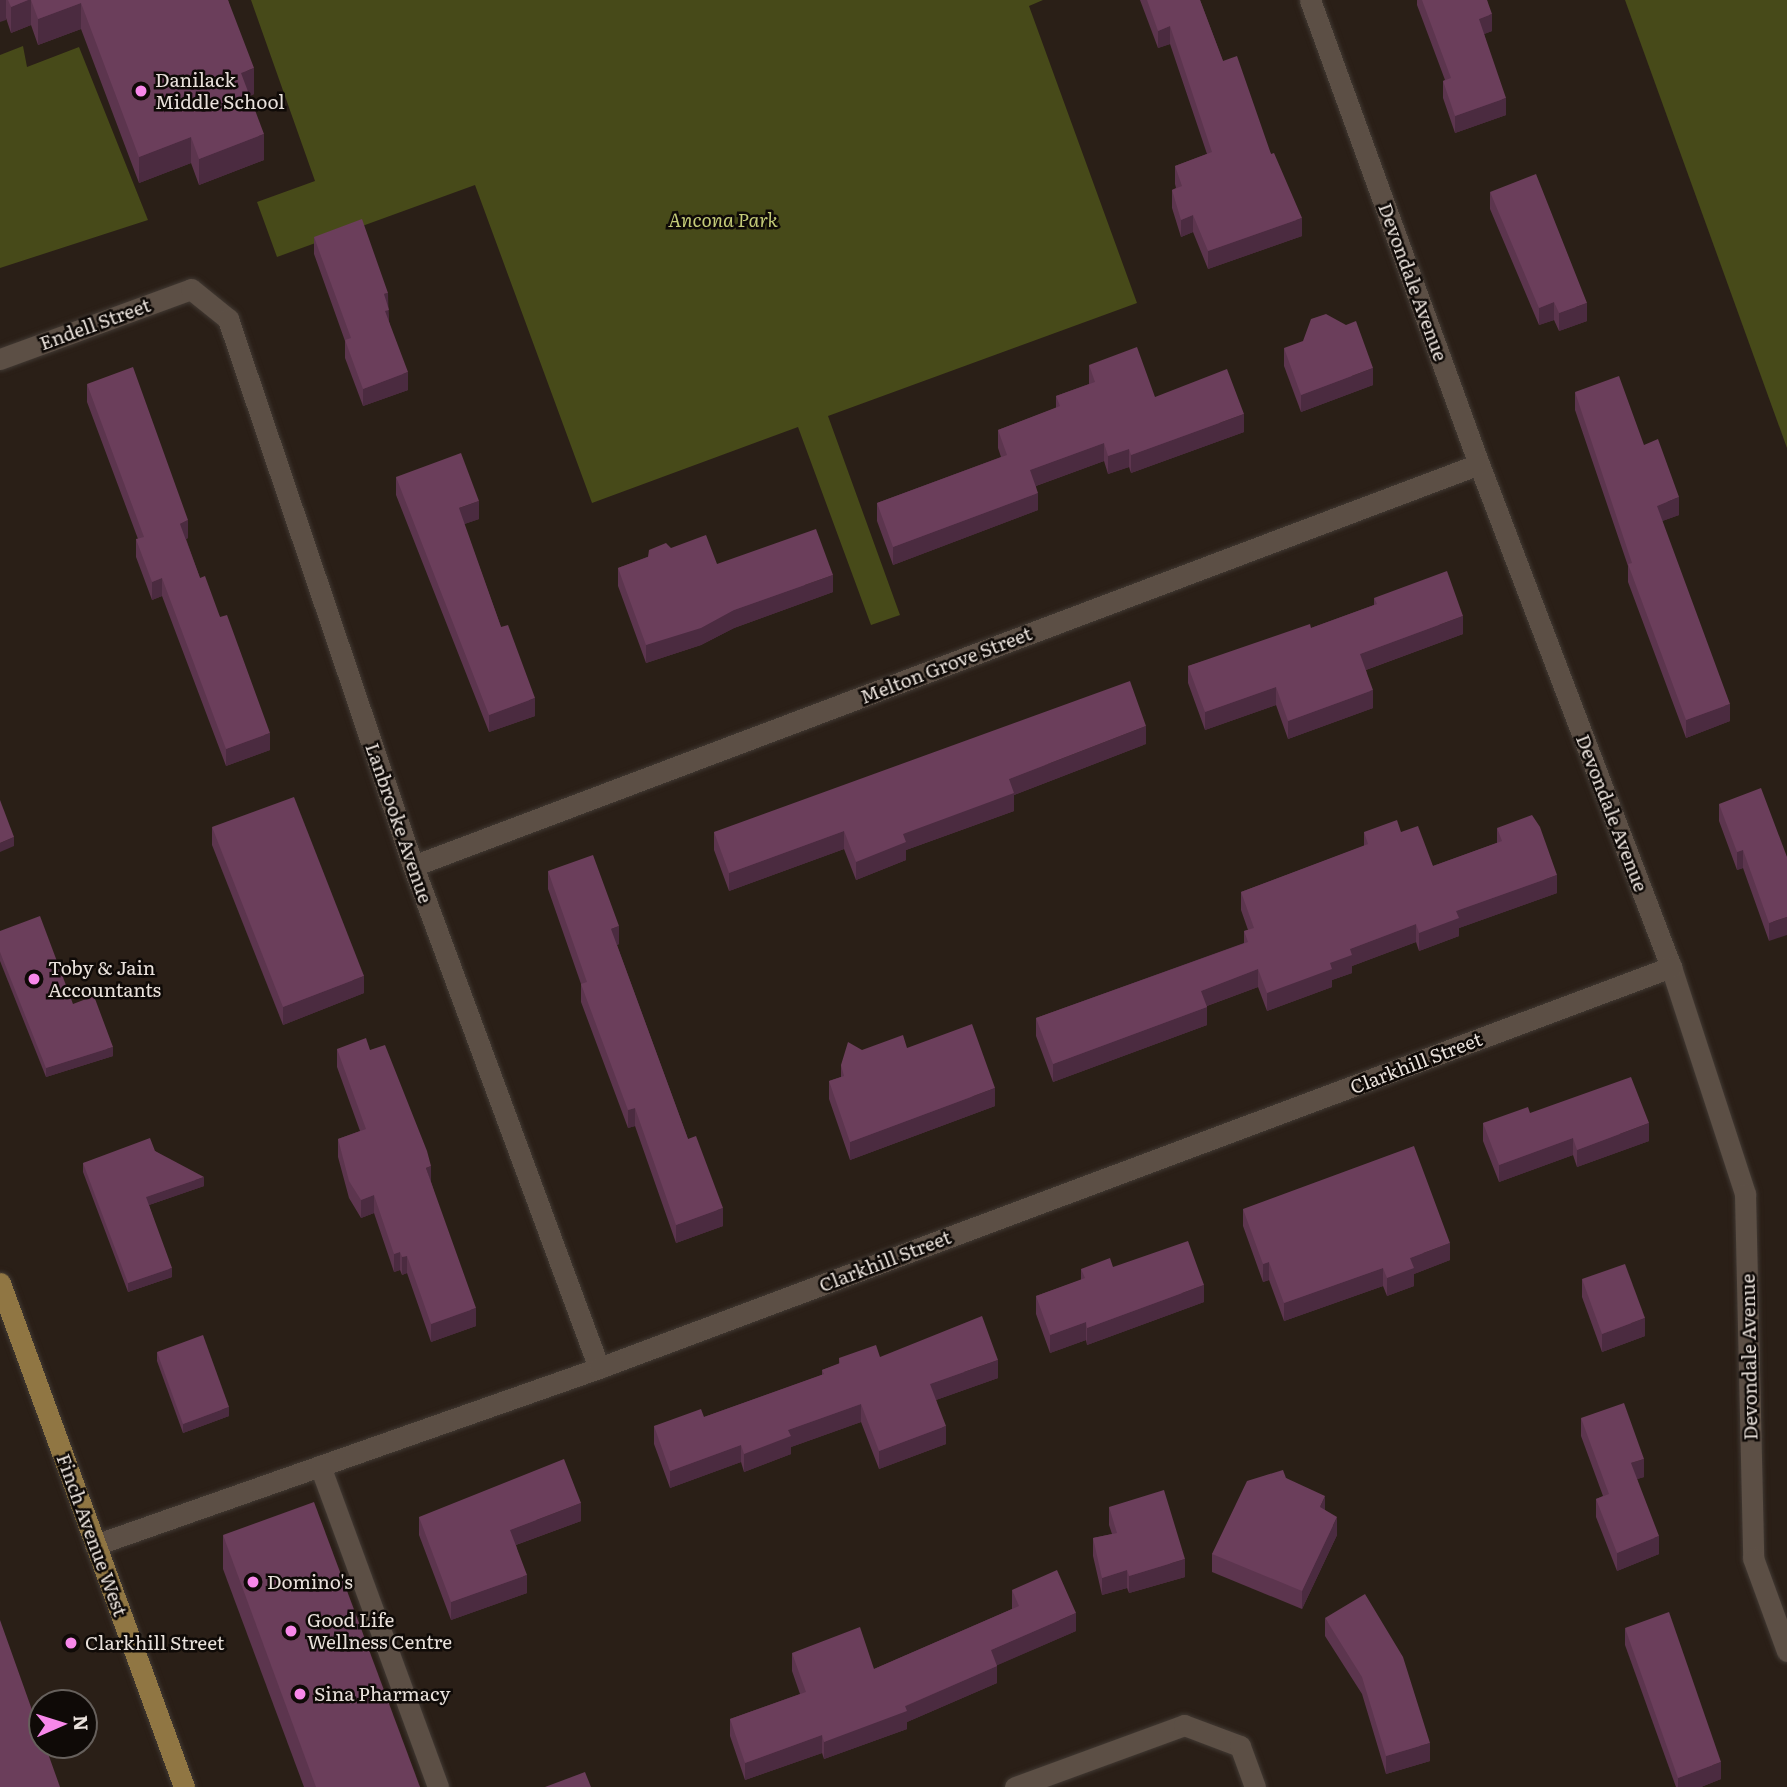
<!DOCTYPE html>
<html>
<head>
<meta charset="utf-8">
<style>
	body { margin:0 }
	#map { position:relative; width:1787px; height:1787px; overflow:hidden; background:#2a1f17; font-family:Literata,serif }
	div>[style] { position:absolute }
	.green>* { inset:0; background:#474a19 }
	.roads { filter:drop-shadow(0 0 2px #413933) drop-shadow(0 0 2px #413933) }
	.minor>* { height:21px; margin:-10.5px; padding:0 10.5px; transform-origin:10.5px; border-radius:10.5px; background:#5c4f45 }
	.major>* { height:21px; margin:-10.5px; padding:0 10.5px; transform-origin:10.5px; border-radius:10.5px; background:#907643 }
	.wall>* { inset:0; background:#5c354e }
	.shaded-wall>* { inset:0; background:#4b2b40 }
	.building>* { inset:0; background:#6b3e5b }
	.dots>* { width:19px; height:19px; translate:-50% -50%; box-sizing:border-box; border:4px solid #0f0a07; border-radius:50% }
	span { translate:-50% -50%; white-space:nowrap; text-align:center; line-height:1.15; -webkit-text-stroke:5px #0f0a07; paint-order:stroke }
	.poi-label { font-size:19px; color:#e9e1db }
	.left { translate:0 -50%; text-align:left }
	.park-label { font-size:19px; color:#c4cb78; font-style:italic }
	.street-label { font-size:19px; color:#e9e1db }
	.north { position:absolute; left:28px; top:1689px; width:70px; height:70px; box-sizing:border-box; background:#0f0a07; border:2px solid #66605c; border-radius:50%; rotate:87deg; font-size:19px; font-weight:700; line-height:28px; text-align:center; color:#e9e1db }
	.north::after { content:''; display:block; margin:auto; width:24px; height:32px; background:#f888ea; clip-path:polygon(50% 0,100% 100%,50% 72%,0 100%) }
</style>
</head>
<body>
<div id="map">
	<div class="green">
		<div style="clip-path:polygon(251px 0,1043px 0,1029px 6px,1137px 303px,828px 416px,900px 615px,871px 625px,798px 427px,592px 503px,475px 185px,277px 257px,257px 202px,315px 181px)"></div>
		<div style="clip-path:polygon(1625px 0,1787px 0,1787px 448px)"></div>
		<div style="clip-path:polygon(23px 46px,27px 67px,79px 47px,148px 220px,0 268px,0 55px)"></div>
	</div>
	<div class="roads">
		<div class="minor">
			<div style="left:1310px;top:0;width:494px;rotate:70deg"></div>
			<div style="left:1479px;top:464px;width:538px;rotate:69.11deg"></div>
			<div style="left:1671px;top:967px;width:239px;rotate:71.9deg"></div>
			<div style="left:1745px;top:1194px;width:364px;rotate:88.7deg"></div>
			<div style="left:1753px;top:1558px;width:99px;rotate:69.9deg"></div>
			<div style="left:0;top:359px;width:203px;rotate:-20.1deg"></div>
			<div style="left:191px;top:289px;width:48px;rotate:39deg"></div>
			<div style="left:228px;top:319px;width:577px;rotate:71.31deg"></div>
			<div style="left:413px;top:866px;width:535px;rotate:69.67deg"></div>
			<div style="left:413px;top:866px;width:1139px;rotate:-20.66deg"></div>
			<div style="left:320px;top:1466px;width:342px;rotate:69.8deg"></div>
			<div style="left:95px;top:1545px;width:534px;rotate:-19.35deg"></div>
			<div style="left:599px;top:1368px;width:1145px;rotate:-20.51deg"></div>
			<div style="left:1015px;top:1787px;width:180px;rotate:-20.1deg"></div>
			<div style="left:1184px;top:1725px;width:60px;rotate:20.6deg"></div>
			<div style="left:1240px;top:1746px;width:44px;rotate:69.9deg"></div>
		</div>
		<div class="major">
			<div style="left:0;top:1283px;width:537px;rotate:69.94deg"></div>
		</div>
	</div>
	<div class="wall">
		<div style="clip-path:polygon(0 0,228px 0,254px 94px,250px 96px,264px 160px,199px 185px,191px 163px,139px 183px,81px 29px,38px 45px,31px 25px,11px 33px)"></div>
		<div style="clip-path:polygon(1140px 0,1200px 0,1223px 61px,1271px 154px,1302px 236px,1208px 269px,1193px 232px,1181px 237px,1172px 208px,1172px 190px,1176px 188px,1175px 184px,1175px 166px,1207px 154px,1170px 44px,1158px 48px)"></div>
		<div style="clip-path:polygon(1417px 0,1487px 0,1492px 31px,1484px 34px,1506px 115px,1455px 133px,1443px 98px,1443px 81px,1445px 80px,1417px 5px)"></div>
		<div style="clip-path:polygon(1490px 192px,1587px 321px,1559px 331px,1554px 320px,1539px 325px,1490px 209px)"></div>
		<div style="clip-path:polygon(314px 237px,388px 305px,389px 322px,408px 390px,363px 406px,345px 358px,345px 341px,314px 254px)"></div>
		<div style="clip-path:polygon(1284px 348px,1373px 385px,1301px 412px,1284px 366px)"></div>
		<div style="clip-path:polygon(1089px 365px,1155px 397px,1244px 432px,1131px 473px,1129px 467px,1108px 474px,1104px 461px,1036px 486px,1038px 510px,893px 565px,877px 521px,877px 503px,1001px 457px,998px 448px,998px 430px,1056px 408px,1056px 396px,1089px 384px)"></div>
		<div style="clip-path:polygon(87px 384px,188px 538px,186px 539px,200px 578px,220px 617px,270px 750px,226px 766px,162px 596px,152px 600px,136px 557px,136px 539px,138px 539px,87px 402px)"></div>
		<div style="clip-path:polygon(1575px 392px,1679px 515px,1662px 521px,1730px 721px,1686px 738px,1628px 582px,1628px 566px,1575px 410px)"></div>
		<div style="clip-path:polygon(396px 477px,479px 519px,464px 524px,501px 627px,535px 716px,489px 732px,396px 495px)"></div>
		<div style="clip-path:polygon(671px 548px,717px 564px,833px 592px,734px 628px,701px 645px,646px 663px,618px 586px,618px 568px)"></div>
		<div style="clip-path:polygon(1374px 598px,1463px 634px,1366px 670px,1373px 708px,1288px 739px,1276px 705px,1205px 730px,1188px 683px,1188px 666px,1311px 628px,1374px 605px)"></div>
		<div style="clip-path:polygon(1146px 744px,1014px 795px,1014px 811px,906px 850px,906px 860px,856px 880px,844px 849px,729px 891px,714px 850px,714px 832px)"></div>
		<div style="clip-path:polygon(1719px 804px,1787px 857px,1769px 941px,1743px 868px,1737px 870px,1719px 821px)"></div>
		<div style="clip-path:polygon(212px 827px,364px 993px,283px 1025px,212px 845px)"></div>
		<div style="clip-path:polygon(1497px 828px,1557px 893px,1459px 928px,1459px 936px,1419px 951px,1416px 942px,1352px 966px,1352px 973px,1332px 980px,1332px 987px,1267px 1011px,1258px 987px,1207px 1006px,1207px 1025px,1053px 1082px,1036px 1036px,1036px 1018px,1244px 943px,1244px 931px,1248px 930px,1241px 910px,1241px 892px,1364px 846px,1364px 832px,1401px 832px,1433px 866px,1497px 843px)"></div>
		<div style="clip-path:polygon(548px 871px,619px 944px,617px 945px,688px 1139px,723px 1226px,676px 1243px,635px 1126px,628px 1128px,581px 1002px,581px 984px,548px 889px)"></div>
		<div style="clip-path:polygon(0 931px,113px 1056px,46px 1077px,0 961px)"></div>
		<div style="clip-path:polygon(337px 1049px,370px 1050px,431px 1182px,476px 1326px,431px 1342px,407px 1273px,402px 1275px,400px 1270px,394px 1272px,374px 1213px,361px 1218px,349px 1198px,338px 1157px,338px 1139px,360px 1131px,337px 1067px)"></div>
		<div style="clip-path:polygon(862px 1050px,995px 1106px,850px 1160px,829px 1099px,829px 1081px,841px 1077px,841px 1065px)"></div>
		<div style="clip-path:polygon(1530px 1113px,1649px 1141px,1577px 1167px,1573px 1155px,1499px 1182px,1483px 1141px,1483px 1123px)"></div>
		<div style="clip-path:polygon(155px 1151px,204px 1186px,149px 1205px,172px 1277px,128px 1292px,83px 1172px,83px 1163px)"></div>
		<div style="clip-path:polygon(1243px 1209px,1450px 1260px,1414px 1274px,1414px 1286px,1387px 1296px,1383px 1286px,1284px 1321px,1269px 1280px,1263px 1282px,1243px 1226px)"></div>
		<div style="clip-path:polygon(1113px 1267px,1204px 1302px,1087px 1345px,1086px 1340px,1050px 1353px,1036px 1314px,1036px 1296px,1081px 1280px,1081px 1269px)"></div>
		<div style="clip-path:polygon(1582px 1279px,1645px 1336px,1602px 1352px,1582px 1297px)"></div>
		<div style="clip-path:polygon(157px 1352px,229px 1416px,183px 1433px,157px 1361px)"></div>
		<div style="clip-path:polygon(880px 1357px,998px 1378px,936px 1400px,946px 1444px,879px 1469px,861px 1422px,791px 1447px,791px 1454px,744px 1472px,741px 1462px,670px 1488px,654px 1444px,654px 1426px,704px 1417px,822px 1375px,822px 1370px,839px 1364px,839px 1358px)"></div>
		<div style="clip-path:polygon(1581px 1418px,1644px 1477px,1637px 1479px,1659px 1554px,1617px 1571px,1596px 1517px,1596px 1499px,1603px 1496px,1581px 1436px)"></div>
		<div style="clip-path:polygon(1286px 1478px,1325px 1510px,1337px 1535px,1302px 1609px,1212px 1572px,1212px 1554px)"></div>
		<div style="clip-path:polygon(1109px 1507px,1185px 1577px,1129px 1593px,1127px 1588px,1102px 1595px,1093px 1556px,1093px 1538px,1112px 1534px,1109px 1525px)"></div>
		<div style="clip-path:polygon(419px 1517px,581px 1521px,516px 1545px,527px 1593px,451px 1620px,419px 1535px)"></div>
		<div style="clip-path:polygon(223px 1535px,420px 1787px,304px 1787px,223px 1569px)"></div>
		<div style="clip-path:polygon(1012px 1590px,1076px 1631px,997px 1665px,997px 1683px,907px 1722px,907px 1729px,824px 1759px,822px 1753px,745px 1780px,730px 1736px,730px 1719px,800px 1694px,792px 1671px,792px 1653px,874px 1669px,1012px 1609px)"></div>
		<div style="clip-path:polygon(1325px 1618px,1430px 1761px,1386px 1774px,1362px 1694px,1325px 1636px)"></div>
		<div style="clip-path:polygon(1625px 1628px,1721px 1779px,1701px 1787px,1676px 1787px,1625px 1645px)"></div>
	</div>
	<div class="shaded-wall">
		<div style="clip-path:polygon(0 0,6px 0,6px 20px,0 22px)"></div>
		<div style="clip-path:polygon(28px 0,31px 0,31px 25px,11px 33px,11px 7px)"></div>
		<div style="clip-path:polygon(81px 3px,81px 29px,38px 45px,38px 19px)"></div>
		<div style="clip-path:polygon(1492px 14px,1492px 31px,1479px 36px,1479px 19px)"></div>
		<div style="clip-path:polygon(1170px 26px,1170px 44px,1158px 48px,1158px 31px)"></div>
		<div style="clip-path:polygon(254px 68px,254px 94px,241px 99px,241px 73px)"></div>
		<div style="clip-path:polygon(1506px 98px,1506px 115px,1455px 133px,1455px 116px)"></div>
		<div style="clip-path:polygon(264px 134px,264px 160px,199px 185px,199px 159px)"></div>
		<div style="clip-path:polygon(191px 137px,191px 163px,139px 183px,139px 157px)"></div>
		<div style="clip-path:polygon(1193px 215px,1193px 232px,1181px 237px,1181px 220px)"></div>
		<div style="clip-path:polygon(1302px 218px,1302px 236px,1208px 269px,1208px 251px)"></div>
		<div style="clip-path:polygon(388px 293px,389px 327px,385px 329px,384px 294px)"></div>
		<div style="clip-path:polygon(1554px 302px,1554px 320px,1539px 325px,1539px 308px)"></div>
		<div style="clip-path:polygon(1587px 303px,1587px 321px,1559px 331px,1559px 313px)"></div>
		<div style="clip-path:polygon(1373px 368px,1373px 385px,1301px 412px,1301px 395px)"></div>
		<div style="clip-path:polygon(408px 372px,408px 390px,363px 406px,363px 389px)"></div>
		<div style="clip-path:polygon(1244px 414px,1244px 432px,1131px 473px,1131px 455px)"></div>
		<div style="clip-path:polygon(1104px 443px,1104px 461px,1030px 488px,1030px 470px)"></div>
		<div style="clip-path:polygon(1129px 449px,1129px 467px,1108px 474px,1108px 456px)"></div>
		<div style="clip-path:polygon(1038px 493px,1038px 510px,893px 565px,893px 547px)"></div>
		<div style="clip-path:polygon(1679px 497px,1679px 515px,1657px 523px,1657px 506px)"></div>
		<div style="clip-path:polygon(479px 501px,479px 519px,459px 526px,459px 508px)"></div>
		<div style="clip-path:polygon(188px 520px,188px 538px,180px 541px,180px 524px)"></div>
		<div style="clip-path:polygon(833px 575px,833px 592px,734px 628px,701px 645px,646px 663px,646px 645px,734px 610px)"></div>
		<div style="clip-path:polygon(162px 578px,162px 596px,152px 600px,152px 582px)"></div>
		<div style="clip-path:polygon(1463px 616px,1463px 634px,1360px 672px,1360px 654px)"></div>
		<div style="clip-path:polygon(1276px 687px,1276px 705px,1205px 730px,1205px 712px)"></div>
		<div style="clip-path:polygon(1373px 690px,1373px 708px,1288px 739px,1288px 721px)"></div>
		<div style="clip-path:polygon(535px 698px,535px 716px,489px 732px,489px 715px)"></div>
		<div style="clip-path:polygon(1730px 704px,1730px 721px,1686px 738px,1686px 720px)"></div>
		<div style="clip-path:polygon(1146px 726px,1146px 744px,1014px 795px,1014px 811px,906px 850px,906px 860px,856px 880px,856px 862px,903px 834px,1009px 779px)"></div>
		<div style="clip-path:polygon(270px 733px,270px 750px,226px 766px,226px 749px)"></div>
		<div style="clip-path:polygon(844px 831px,844px 849px,729px 891px,729px 873px)"></div>
		<div style="clip-path:polygon(14px 837px,14px 846px,0 852px,0 843px)"></div>
		<div style="clip-path:polygon(1743px 850px,1743px 868px,1737px 870px,1737px 852px)"></div>
		<div style="clip-path:polygon(1557px 875px,1557px 893px,1459px 928px,1459px 936px,1419px 951px,1419px 933px,1456px 911px)"></div>
		<div style="clip-path:polygon(1787px 917px,1787px 935px,1769px 941px,1769px 923px)"></div>
		<div style="clip-path:polygon(1416px 924px,1416px 942px,1352px 966px,1352px 973px,1332px 980px,1332px 987px,1267px 1011px,1267px 993px,1350px 949px)"></div>
		<div style="clip-path:polygon(619px 926px,619px 944px,611px 947px,611px 929px)"></div>
		<div style="clip-path:polygon(1258px 969px,1258px 987px,1201px 1008px,1201px 991px)"></div>
		<div style="clip-path:polygon(364px 976px,364px 993px,283px 1025px,283px 1007px)"></div>
		<div style="clip-path:polygon(1207px 1007px,1207px 1025px,1053px 1082px,1053px 1064px)"></div>
		<div style="clip-path:polygon(113px 1047px,113px 1056px,46px 1077px,46px 1068px)"></div>
		<div style="clip-path:polygon(995px 1088px,995px 1106px,850px 1160px,850px 1142px)"></div>
		<div style="clip-path:polygon(635px 1108px,635px 1126px,628px 1128px,628px 1110px)"></div>
		<div style="clip-path:polygon(1649px 1123px,1649px 1141px,1577px 1167px,1577px 1150px)"></div>
		<div style="clip-path:polygon(1573px 1138px,1573px 1155px,1499px 1182px,1499px 1165px)"></div>
		<div style="clip-path:polygon(431px 1166px,431px 1184px,426px 1168px)"></div>
		<div style="clip-path:polygon(204px 1177px,204px 1186px,146px 1206px,146px 1197px)"></div>
		<div style="clip-path:polygon(374px 1195px,374px 1213px,361px 1218px,361px 1200px)"></div>
		<div style="clip-path:polygon(723px 1208px,723px 1226px,676px 1243px,676px 1225px)"></div>
		<div style="clip-path:polygon(1450px 1243px,1450px 1260px,1414px 1274px,1414px 1286px,1387px 1296px,1387px 1278px,1410px 1258px)"></div>
		<div style="clip-path:polygon(400px 1252px,400px 1270px,394px 1272px,394px 1254px)"></div>
		<div style="clip-path:polygon(407px 1256px,407px 1273px,402px 1275px,402px 1257px)"></div>
		<div style="clip-path:polygon(1269px 1262px,1269px 1280px,1263px 1282px,1263px 1264px)"></div>
		<div style="clip-path:polygon(172px 1268px,172px 1277px,128px 1292px,128px 1283px)"></div>
		<div style="clip-path:polygon(1383px 1268px,1383px 1286px,1284px 1321px,1284px 1303px)"></div>
		<div style="clip-path:polygon(1204px 1285px,1204px 1302px,1087px 1345px,1087px 1328px)"></div>
		<div style="clip-path:polygon(476px 1308px,476px 1326px,431px 1342px,431px 1324px)"></div>
		<div style="clip-path:polygon(1645px 1318px,1645px 1336px,1602px 1352px,1602px 1334px)"></div>
		<div style="clip-path:polygon(1086px 1322px,1086px 1340px,1050px 1353px,1050px 1335px)"></div>
		<div style="clip-path:polygon(998px 1360px,998px 1378px,930px 1402px,930px 1384px)"></div>
		<div style="clip-path:polygon(861px 1404px,861px 1422px,791px 1447px,791px 1454px,744px 1472px,744px 1454px,788px 1430px)"></div>
		<div style="clip-path:polygon(229px 1407px,229px 1416px,183px 1433px,183px 1424px)"></div>
		<div style="clip-path:polygon(946px 1426px,946px 1444px,879px 1469px,879px 1451px)"></div>
		<div style="clip-path:polygon(741px 1445px,741px 1462px,670px 1488px,670px 1471px)"></div>
		<div style="clip-path:polygon(1644px 1459px,1644px 1477px,1631px 1481px,1631px 1463px)"></div>
		<div style="clip-path:polygon(1325px 1496px,1325px 1514px,1320px 1507px)"></div>
		<div style="clip-path:polygon(581px 1503px,581px 1521px,510px 1547px,510px 1530px)"></div>
		<div style="clip-path:polygon(1337px 1517px,1337px 1535px,1302px 1609px,1302px 1591px)"></div>
		<div style="clip-path:polygon(1659px 1536px,1659px 1554px,1617px 1571px,1617px 1553px)"></div>
		<div style="clip-path:polygon(1185px 1559px,1185px 1577px,1129px 1593px,1129px 1576px)"></div>
		<div style="clip-path:polygon(1127px 1570px,1127px 1588px,1102px 1595px,1102px 1578px)"></div>
		<div style="clip-path:polygon(527px 1575px,527px 1593px,451px 1620px,451px 1602px)"></div>
		<div style="clip-path:polygon(1076px 1613px,1076px 1631px,991px 1668px,991px 1650px)"></div>
		<div style="clip-path:polygon(997px 1666px,997px 1683px,907px 1722px,907px 1729px,824px 1759px,824px 1742px)"></div>
		<div style="clip-path:polygon(822px 1735px,822px 1753px,745px 1780px,745px 1763px)"></div>
		<div style="clip-path:polygon(1430px 1743px,1430px 1761px,1386px 1774px,1386px 1756px)"></div>
		<div style="clip-path:polygon(1721px 1762px,1721px 1779px,1701px 1787px,1678px 1787px,1678px 1778px)"></div>
	</div>
	<div class="building">
		<div style="clip-path:polygon(8px 0,28px 0,11px 7px)"></div>
		<div style="clip-path:polygon(31px 0,228px 0,254px 68px,241px 73px,264px 134px,199px 159px,191px 137px,139px 157px,81px 3px,38px 19px)"></div>
		<div style="clip-path:polygon(1147px 0,1200px 0,1223px 61px,1237px 56px,1271px 154px,1274px 153px,1302px 218px,1208px 251px,1193px 215px,1181px 220px,1172px 190px,1182px 186px,1175px 166px,1212px 152px,1170px 26px,1158px 31px)"></div>
		<div style="clip-path:polygon(1422px 0,1487px 0,1492px 14px,1479px 19px,1506px 98px,1455px 116px,1443px 81px,1451px 78px)"></div>
		<div style="clip-path:polygon(1536px 174px,1587px 303px,1559px 313px,1554px 302px,1539px 308px,1490px 192px)"></div>
		<div style="clip-path:polygon(362px 219px,388px 293px,384px 294px,389px 310px,385px 311px,408px 372px,363px 389px,345px 340px,351px 338px,314px 237px)"></div>
		<div style="clip-path:polygon(1326px 314px,1346px 325px,1356px 321px,1373px 368px,1301px 395px,1284px 348px,1303px 341px,1311px 319px)"></div>
		<div style="clip-path:polygon(1137px 347px,1155px 397px,1227px 369px,1244px 414px,1131px 455px,1129px 449px,1108px 456px,1104px 443px,1030px 470px,1038px 493px,893px 547px,877px 503px,1007px 455px,998px 430px,1060px 406px,1056px 396px,1095px 382px,1089px 365px)"></div>
		<div style="clip-path:polygon(133px 367px,188px 520px,180px 524px,200px 578px,205px 576px,220px 617px,227px 615px,270px 733px,226px 749px,162px 578px,152px 582px,136px 539px,144px 537px,87px 384px)"></div>
		<div style="clip-path:polygon(1619px 376px,1644px 445px,1658px 439px,1679px 497px,1657px 506px,1730px 704px,1686px 720px,1628px 564px,1632px 563px,1575px 392px)"></div>
		<div style="clip-path:polygon(461px 453px,479px 501px,459px 508px,501px 627px,508px 625px,535px 698px,489px 715px,396px 477px)"></div>
		<div style="clip-path:polygon(816px 529px,833px 575px,734px 610px,701px 628px,646px 645px,618px 568px,648px 557px,649px 550px,666px 543px,671px 548px,706px 535px,717px 564px)"></div>
		<div style="clip-path:polygon(1447px 571px,1463px 616px,1360px 654px,1373px 690px,1288px 721px,1276px 687px,1205px 712px,1188px 666px,1310px 624px,1311px 628px,1377px 604px,1374px 598px)"></div>
		<div style="clip-path:polygon(1130px 681px,1146px 726px,1009px 779px,1014px 793px,903px 834px,906px 842px,856px 862px,844px 831px,729px 873px,714px 832px)"></div>
		<div style="clip-path:polygon(1761px 788px,1787px 857px,1787px 917px,1769px 923px,1743px 850px,1737px 852px,1719px 804px)"></div>
		<div style="clip-path:polygon(294px 797px,364px 976px,283px 1007px,212px 827px)"></div>
		<div style="clip-path:polygon(0 800px,14px 837px,0 843px)"></div>
		<div style="clip-path:polygon(1532px 815px,1540px 827px,1557px 875px,1456px 911px,1459px 918px,1419px 933px,1416px 924px,1350px 949px,1352px 955px,1330px 963px,1332px 969px,1267px 993px,1258px 969px,1201px 991px,1207px 1007px,1053px 1064px,1036px 1018px,1248px 942px,1244px 931px,1254px 928px,1241px 892px,1368px 844px,1364px 832px,1397px 820px,1401px 832px,1418px 826px,1433px 866px,1502px 841px,1497px 828px)"></div>
		<div style="clip-path:polygon(593px 855px,619px 926px,611px 929px,688px 1139px,696px 1136px,723px 1208px,676px 1225px,635px 1108px,628px 1110px,581px 984px,587px 982px,548px 871px)"></div>
		<div style="clip-path:polygon(40px 916px,73px 1004px,94px 996px,113px 1047px,46px 1068px,0 952px,0 931px)"></div>
		<div style="clip-path:polygon(972px 1024px,995px 1088px,850px 1142px,829px 1081px,844px 1076px,841px 1065px,848px 1042px,862px 1050px,903px 1035px,907px 1048px)"></div>
		<div style="clip-path:polygon(366px 1038px,370px 1050px,385px 1045px,427px 1151px,431px 1166px,426px 1168px,476px 1308px,431px 1324px,407px 1256px,402px 1257px,400px 1252px,394px 1254px,374px 1195px,361px 1200px,349px 1181px,338px 1139px,366px 1129px,337px 1049px)"></div>
		<div style="clip-path:polygon(1631px 1077px,1649px 1123px,1577px 1150px,1573px 1138px,1499px 1165px,1483px 1123px,1528px 1107px,1530px 1113px)"></div>
		<div style="clip-path:polygon(150px 1138px,155px 1151px,204px 1177px,146px 1197px,172px 1268px,128px 1283px,83px 1163px)"></div>
		<div style="clip-path:polygon(1414px 1146px,1450px 1243px,1410px 1258px,1414px 1268px,1387px 1278px,1383px 1268px,1284px 1303px,1269px 1262px,1263px 1264px,1243px 1209px)"></div>
		<div style="clip-path:polygon(1188px 1241px,1204px 1285px,1087px 1328px,1086px 1322px,1050px 1335px,1036px 1296px,1085px 1278px,1081px 1269px,1110px 1258px,1113px 1267px)"></div>
		<div style="clip-path:polygon(1625px 1264px,1645px 1318px,1602px 1334px,1582px 1279px)"></div>
		<div style="clip-path:polygon(982px 1316px,998px 1360px,930px 1384px,946px 1426px,879px 1451px,861px 1404px,788px 1430px,791px 1436px,744px 1454px,741px 1445px,670px 1471px,654px 1426px,701px 1409px,704px 1417px,824px 1374px,822px 1370px,840px 1363px,839px 1358px,876px 1345px,880px 1357px)"></div>
		<div style="clip-path:polygon(203px 1335px,229px 1407px,183px 1424px,157px 1352px)"></div>
		<div style="clip-path:polygon(1624px 1403px,1644px 1459px,1631px 1463px,1659px 1536px,1617px 1553px,1596px 1499px,1609px 1494px,1581px 1418px)"></div>
		<div style="clip-path:polygon(564px 1459px,581px 1503px,510px 1530px,527px 1575px,451px 1602px,419px 1517px)"></div>
		<div style="clip-path:polygon(1283px 1470px,1286px 1478px,1325px 1496px,1320px 1507px,1337px 1517px,1302px 1591px,1212px 1554px,1247px 1481px)"></div>
		<div style="clip-path:polygon(1164px 1490px,1185px 1559px,1129px 1576px,1127px 1570px,1102px 1578px,1093px 1538px,1117px 1533px,1109px 1507px)"></div>
		<div style="clip-path:polygon(314px 1502px,420px 1787px,316px 1787px,223px 1535px)"></div>
		<div style="clip-path:polygon(1057px 1570px,1076px 1613px,991px 1650px,997px 1666px,905px 1706px,907px 1711px,824px 1742px,822px 1735px,745px 1763px,730px 1719px,806px 1692px,792px 1653px,860px 1627px,874px 1669px,1019px 1606px,1012px 1590px)"></div>
		<div style="clip-path:polygon(1365px 1594px,1403px 1657px,1430px 1743px,1386px 1756px,1362px 1677px,1325px 1618px)"></div>
		<div style="clip-path:polygon(1669px 1612px,1721px 1762px,1678px 1778px,1625px 1628px)"></div>
		<div style="clip-path:polygon(0 1620px,42px 1738px,42px 1745px,45px 1745px,60px 1787px,0 1787px)"></div>
		<div style="clip-path:polygon(585px 1772px,591px 1787px,545px 1787px)"></div>
	</div>
	<div class="dots">
		<div style="left:141px;top:91px;background:#f888ea"></div>
		<div style="left:34px;top:979px;background:#f888ea"></div>
		<div style="left:253px;top:1582px;background:#f888ea"></div>
		<div style="left:291px;top:1631px;background:#f888ea"></div>
		<div style="left:71px;top:1643px;background:#f888ea"></div>
		<div style="left:300px;top:1694px;background:#f888ea"></div>
	</div>
	<div class="poi-label">
		<span class="left" style="left:155px;top:91px">Danilack<br>Middle School</span>
		<span class="left" style="left:48px;top:979px">Toby &amp; Jain<br>Accountants</span>
		<span class="left" style="left:267px;top:1582px">Domino's</span>
		<span class="left" style="left:307px;top:1631px">Good Life<br>Wellness Centre</span>
		<span class="left" style="left:85px;top:1643px">Clarkhill Street</span>
		<span class="left" style="left:314px;top:1694px">Sina Pharmacy</span>
	</div>
	<div class="park-label">
		<span style="left:723px;top:220px">Ancona Park</span>
	</div>
	<div class="street-label">
		<span style="left:1413px;top:282px;rotate:70deg">Devondale Avenue</span>
		<span style="left:95px;top:324px;rotate:-20deg">Endell Street</span>
		<span style="left:946px;top:665px;rotate:-21deg">Melton Grove Street</span>
		<span style="left:1612px;top:813px;rotate:69deg">Devondale Avenue</span>
		<span style="left:399px;top:823px;rotate:71deg">Lanbrooke Avenue</span>
		<span style="left:1416px;top:1063px;rotate:-21deg">Clarkhill Street</span>
		<span style="left:885px;top:1261px;rotate:-21deg">Clarkhill Street</span>
		<span style="left:1749px;top:1357px;rotate:-91deg">Devondale Avenue</span>
		<span style="left:92px;top:1535px;rotate:70deg">Finch Avenue West</span>
	</div>
	<div class="north">N</div>
</div>
</body>
</html>
